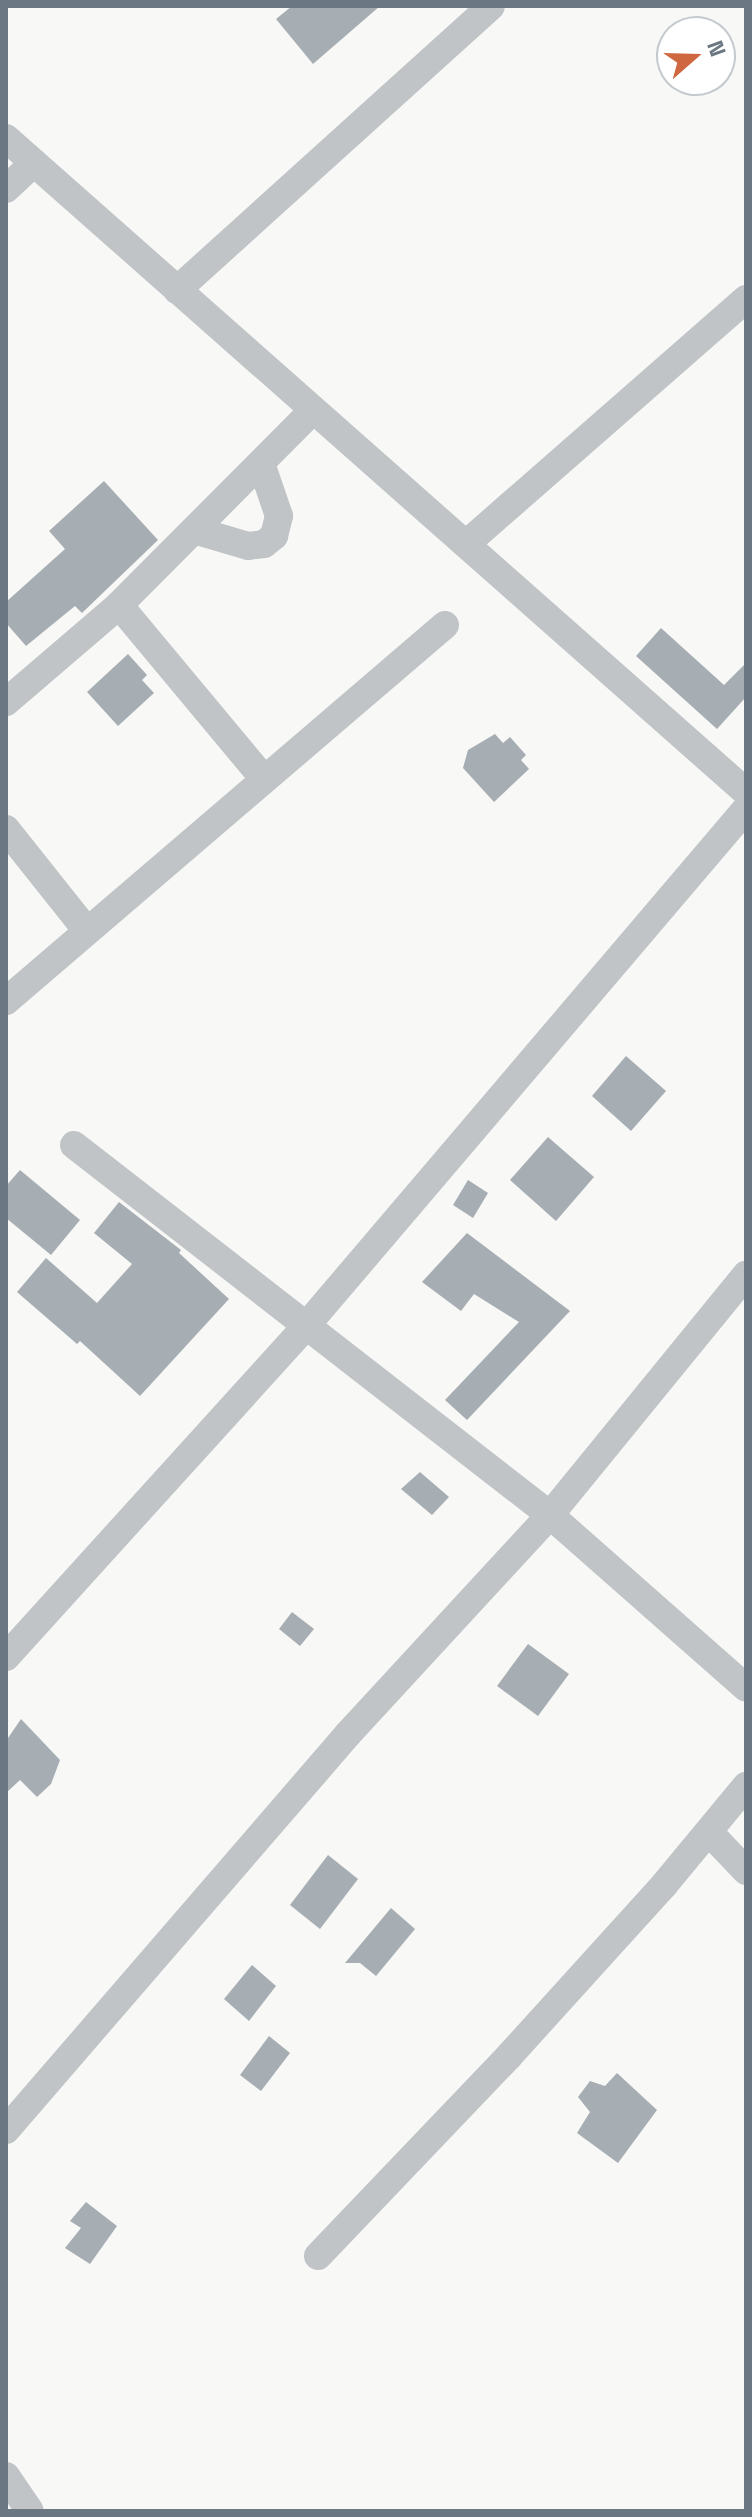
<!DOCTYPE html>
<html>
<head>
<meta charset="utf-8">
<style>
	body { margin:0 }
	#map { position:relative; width:752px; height:2517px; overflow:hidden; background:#f8f8f6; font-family:"Space Grotesk",sans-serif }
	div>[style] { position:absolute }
	.building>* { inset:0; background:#a6adb3 }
	.street>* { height:28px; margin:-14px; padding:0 14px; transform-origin:14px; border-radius:14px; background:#c0c4c7 }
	span { translate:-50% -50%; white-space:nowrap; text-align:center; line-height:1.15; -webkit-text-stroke:8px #fff; paint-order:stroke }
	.frame { position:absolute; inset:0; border:8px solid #6b7884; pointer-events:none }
	.north { position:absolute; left:656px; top:16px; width:80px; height:80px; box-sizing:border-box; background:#fff; border:2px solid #c4c9ce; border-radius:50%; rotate:70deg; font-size:22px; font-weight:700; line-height:32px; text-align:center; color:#6b7884 }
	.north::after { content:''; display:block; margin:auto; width:28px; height:36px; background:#cf6740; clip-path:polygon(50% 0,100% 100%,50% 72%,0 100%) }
</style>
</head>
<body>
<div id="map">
	<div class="building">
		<div style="clip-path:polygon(292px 6px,380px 6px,313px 64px,276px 19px)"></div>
		<div style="clip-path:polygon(104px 481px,158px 540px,82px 613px,75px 606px,26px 646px,6px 623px,6px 602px,65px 549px,49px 531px)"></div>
		<div style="clip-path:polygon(661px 628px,724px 685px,746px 663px,746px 697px,717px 729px,636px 656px)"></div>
		<div style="clip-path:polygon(128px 654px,147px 675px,142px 680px,154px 693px,118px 726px,87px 692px)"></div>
		<div style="clip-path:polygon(495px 734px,503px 743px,510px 737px,526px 755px,521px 760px,529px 769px,494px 802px,463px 768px,468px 750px)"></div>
		<div style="clip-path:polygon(626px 1056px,666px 1091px,631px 1131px,592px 1096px)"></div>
		<div style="clip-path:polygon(548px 1137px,594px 1177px,556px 1221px,510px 1180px)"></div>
		<div style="clip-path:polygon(20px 1170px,80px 1220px,51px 1255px,6px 1218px,6px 1186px)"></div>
		<div style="clip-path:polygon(468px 1180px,488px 1193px,473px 1218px,453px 1205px)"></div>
		<div style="clip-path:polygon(119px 1202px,181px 1250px,179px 1253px,229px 1299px,140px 1396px,80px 1341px,77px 1344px,17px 1292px,46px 1258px,97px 1303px,132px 1264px,94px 1233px)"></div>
		<div style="clip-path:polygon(467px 1233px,570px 1311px,467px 1420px,445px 1400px,519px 1322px,474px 1294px,461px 1311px,422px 1282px)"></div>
		<div style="clip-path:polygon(420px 1472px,449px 1497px,432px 1515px,401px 1489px)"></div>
		<div style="clip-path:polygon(292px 1612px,314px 1629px,300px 1646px,279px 1629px)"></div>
		<div style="clip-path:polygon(528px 1644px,569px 1674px,538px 1716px,497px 1686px)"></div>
		<div style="clip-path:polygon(21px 1719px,60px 1760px,51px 1784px,37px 1797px,20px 1780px,6px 1793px,6px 1741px)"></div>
		<div style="clip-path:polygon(328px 1855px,358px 1879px,320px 1929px,290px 1905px)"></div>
		<div style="clip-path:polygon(391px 1908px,415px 1929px,376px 1976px,360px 1963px,345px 1963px)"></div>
		<div style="clip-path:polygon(252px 1965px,276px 1986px,249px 2021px,224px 1999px)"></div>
		<div style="clip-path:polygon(269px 2036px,290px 2053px,261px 2091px,240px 2075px)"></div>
		<div style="clip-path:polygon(617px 2073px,657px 2110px,618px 2163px,577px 2133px,590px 2112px,578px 2097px,590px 2081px,605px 2086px)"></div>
		<div style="clip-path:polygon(86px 2202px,117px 2226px,90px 2264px,65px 2248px,81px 2228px,70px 2221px)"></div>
	</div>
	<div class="street">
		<div style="left:6px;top:138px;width:988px;rotate:41.47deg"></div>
		<div style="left:6px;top:189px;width:38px;rotate:-43deg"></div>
		<div style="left:177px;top:290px;width:423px;rotate:-42.1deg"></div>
		<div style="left:194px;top:530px;width:56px;rotate:16.5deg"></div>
		<div style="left:248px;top:546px;width:16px;rotate:-7deg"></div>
		<div style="left:264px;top:544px;width:13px;rotate:-39deg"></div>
		<div style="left:274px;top:536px;width:21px;rotate:-76deg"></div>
		<div style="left:279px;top:516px;width:56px;rotate:-108.8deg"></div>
		<div style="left:466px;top:544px;width:372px;rotate:-41.2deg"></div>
		<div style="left:119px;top:605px;width:226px;rotate:50.2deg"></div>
		<div style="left:6px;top:702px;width:149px;rotate:-40.6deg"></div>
		<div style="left:119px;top:605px;width:275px;rotate:-45.1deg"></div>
		<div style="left:6px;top:829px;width:130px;rotate:51.5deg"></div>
		<div style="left:6px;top:1001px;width:578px;rotate:-40.58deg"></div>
		<div style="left:74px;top:1145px;width:603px;rotate:37.86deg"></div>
		<div style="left:550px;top:1515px;width:261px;rotate:41.4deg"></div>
		<div style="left:6px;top:1657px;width:447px;rotate:-47.8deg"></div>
		<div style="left:306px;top:1326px;width:679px;rotate:-49.6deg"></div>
		<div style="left:709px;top:1832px;width:54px;rotate:46.5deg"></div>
		<div style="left:6px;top:2130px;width:523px;rotate:-49.18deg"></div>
		<div style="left:348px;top:1734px;width:298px;rotate:-47.3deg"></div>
		<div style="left:550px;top:1515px;width:310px;rotate:-50.8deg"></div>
		<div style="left:318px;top:2256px;width:277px;rotate:-46.3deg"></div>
		<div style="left:509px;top:2056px;width:231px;rotate:-47.8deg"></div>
		<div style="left:664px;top:1885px;width:129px;rotate:-50.4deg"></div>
		<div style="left:6px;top:2476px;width:42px;rotate:55.6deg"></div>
	</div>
	<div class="frame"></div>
	<div class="north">N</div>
</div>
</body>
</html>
